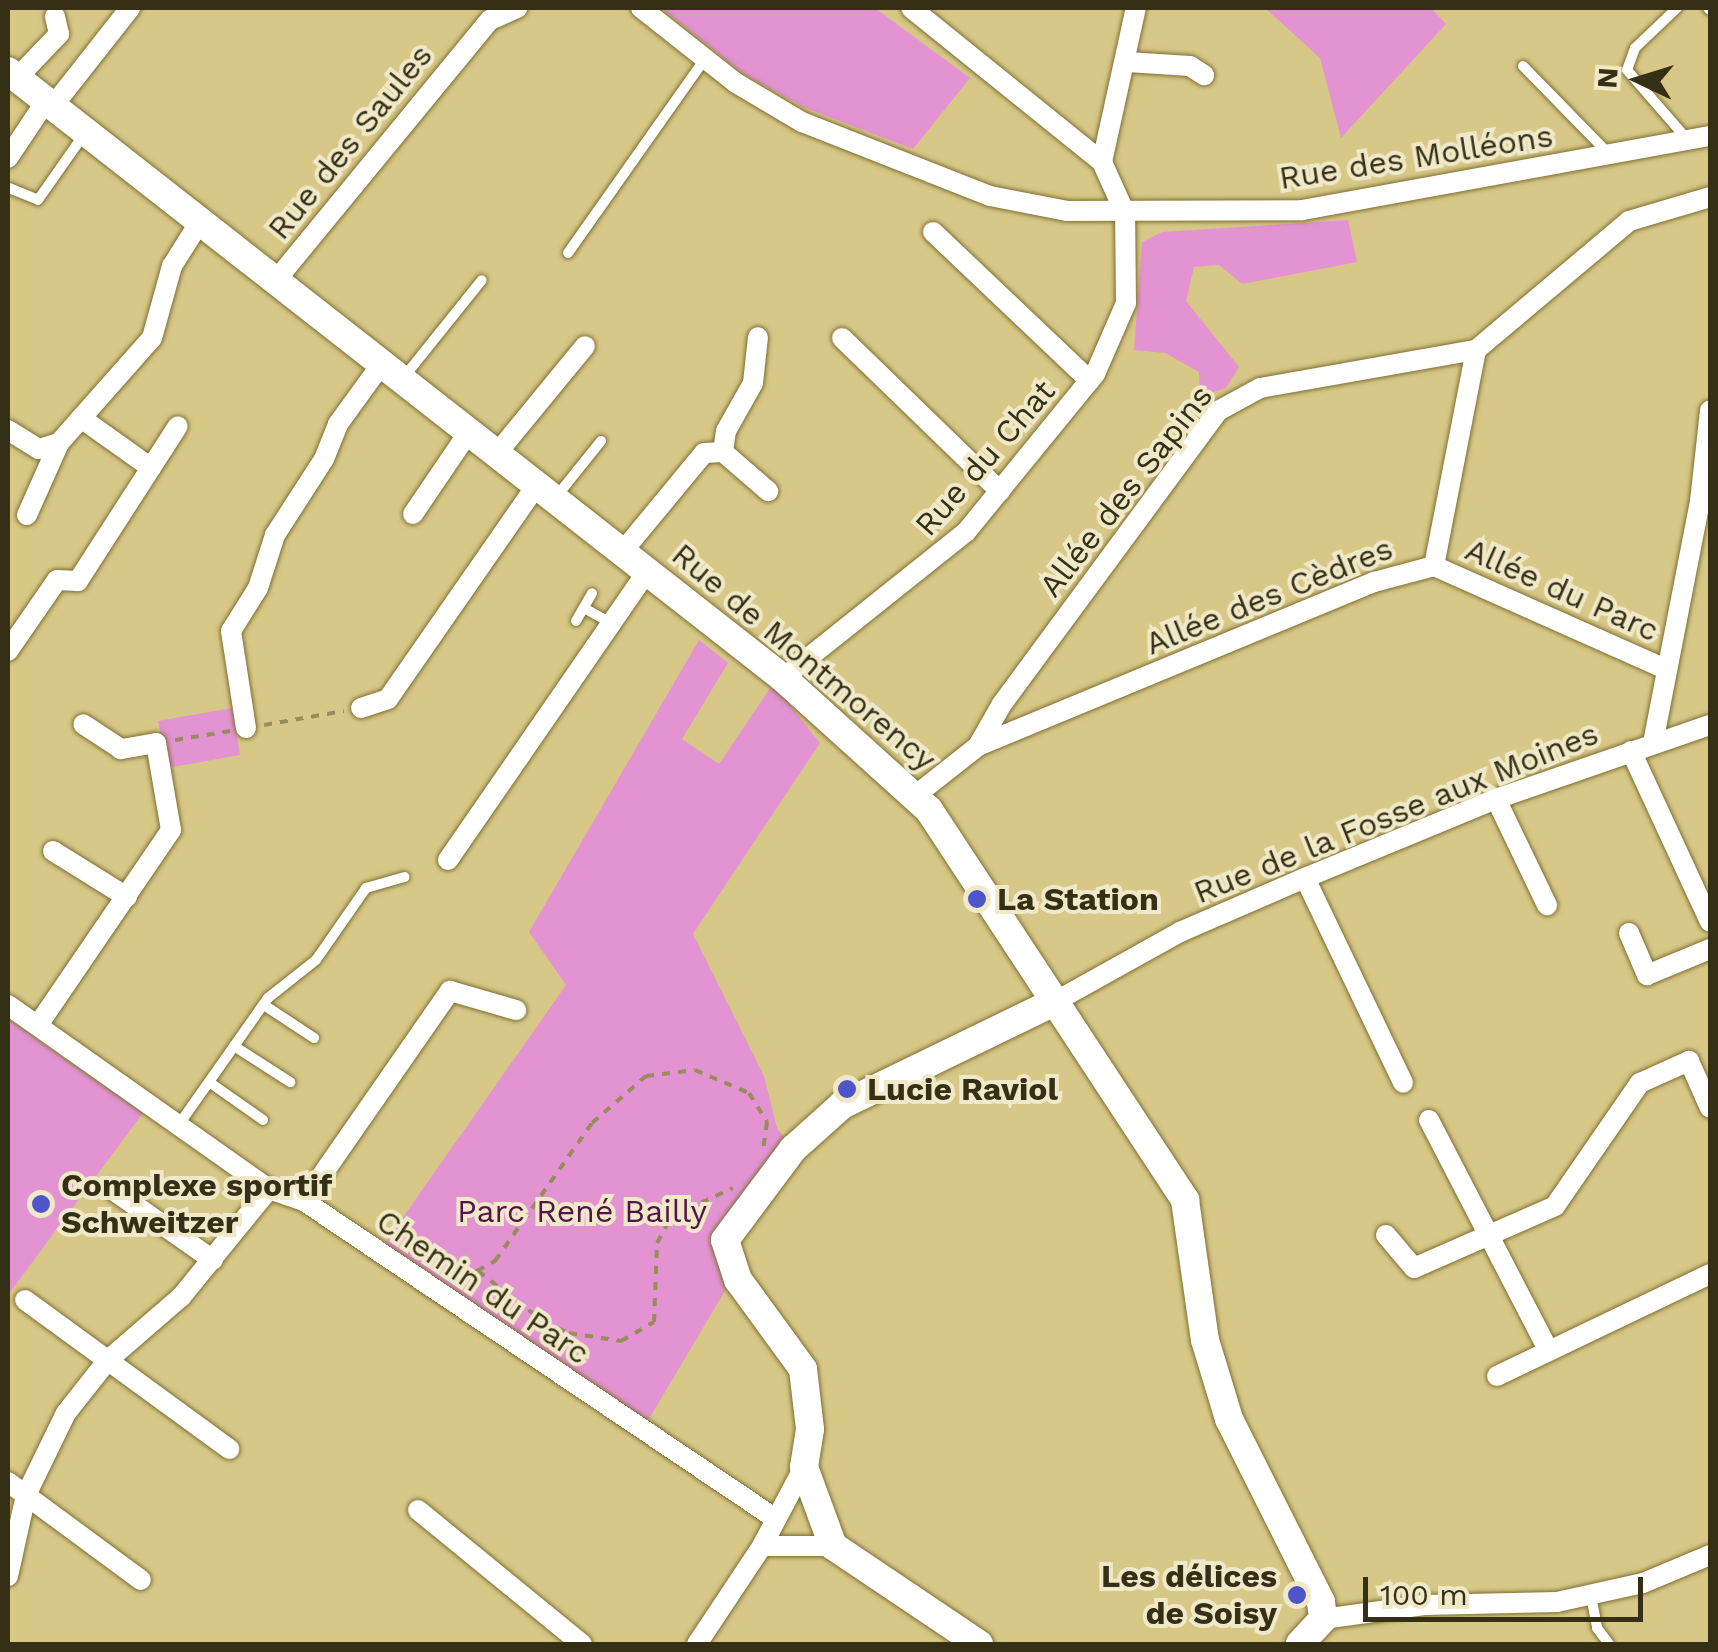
<!DOCTYPE html>
<html>
<head>
<meta charset="utf-8">
<style>
	body { margin:0 }
	#map { position:relative; width:1718px; height:1652px; overflow:hidden; background:#d8c888; font-family:"Work Sans",sans-serif }
	div>[style] { position:absolute }
	.green>* { inset:0; background:#e393d1 }
	.path>* { height:4px; margin-top:-2px; transform-origin:0; background:repeating-linear-gradient(90deg,#988c5b 0 8px,transparent 0 16px) }
	.roads { filter:drop-shadow(0 0 2px #7e6f31) drop-shadow(0 0 2px #7e6f31) }
	.lane>* { height:10px; margin:-5px; padding:0 5px; transform-origin:5px; border-radius:5px; background:#fff }
	.street>* { height:20px; margin:-10px; padding:0 10px; transform-origin:10px; border-radius:10px; background:#fff }
	.secondary>* { height:28px; margin:-14px; padding:0 14px; transform-origin:14px; border-radius:14px; background:#fff }
	.dots>* { width:28px; height:28px; translate:-50% -50%; box-sizing:border-box; border:5px solid #f0e9c9; border-radius:50% }
	span { translate:-50% -50%; white-space:nowrap; text-align:center; line-height:1.15; -webkit-text-stroke:8px #f0e9c9; paint-order:stroke }
	.street-label { font-size:32px; color:#352f15 }
	.poi-label { font-size:32px; color:#352f15; font-weight:700 }
	.left { translate:0 -50%; text-align:left }
	.right { translate:-100% -50%; text-align:right }
	.park-label { font-size:32px; color:#531348 }
	.frame { position:absolute; inset:0; border:10px solid #352f15; pointer-events:none }
	.north { position:absolute; left:1588px; top:30px; width:100px; height:100px; -webkit-text-stroke:8px #f0e9c9; paint-order:stroke; rotate:274deg; font-size:28px; font-weight:700; line-height:40px; text-align:center; color:#352f15 }
	.north::after { content:''; display:block; margin:auto; width:35px; height:45px; background:#352f15; clip-path:polygon(50% 0,100% 100%,50% 72%,0 100%) }
	.scale { position:absolute; left:1363px; top:1577px; width:280px; height:45px; box-sizing:border-box; border:5px solid #352f15; border-top:0; padding-left:12px; font-size:30px; line-height:35px; white-space:nowrap; color:#352f15; -webkit-text-stroke:8px #f0e9c9; paint-order:stroke }
</style>
</head>
<body>
<div id="map">
	<div class="green">
		<div style="clip-path:polygon(661px 8px,875px 8px,970px 78px,913px 149px,803px 107px,744px 74px)"></div>
		<div style="clip-path:polygon(1265px 8px,1431px 8px,1446px 24px,1341px 138px,1320px 58px)"></div>
		<div style="clip-path:polygon(1348px 220px,1357px 262px,1242px 284px,1219px 265px,1194px 267px,1186px 301px,1239px 367px,1226px 388px,1200px 396px,1199px 372px,1165px 353px,1134px 350px,1142px 242px,1162px 232px)"></div>
		<div style="clip-path:polygon(699px 640px,728px 663px,682px 739px,719px 764px,773px 684px,820px 743px,693px 934px,764px 1076px,777px 1128px,793px 1149px,734px 1218px,732px 1279px,646px 1424px,380px 1250px,566px 985px,529px 932px)"></div>
		<div style="clip-path:polygon(232px 708px,240px 755px,167px 768px,158px 721px)"></div>
		<div style="clip-path:polygon(8px 1019px,143px 1113px,8px 1295px)"></div>
	</div>
	<div class="path">
		<div style="left:264px;top:725px;width:81px;rotate:-9.9deg"></div>
		<div style="left:175px;top:740px;width:56px;rotate:-9.3deg"></div>
		<div style="left:445px;top:1259px;width:34px;rotate:21deg"></div>
		<div style="left:477px;top:1271px;width:21px;rotate:-29deg"></div>
		<div style="left:495px;top:1261px;width:169px;rotate:-54.9deg"></div>
		<div style="left:592px;top:1123px;width:72px;rotate:-41deg"></div>
		<div style="left:646px;top:1076px;width:49px;rotate:-7deg"></div>
		<div style="left:695px;top:1070px;width:59px;rotate:23.1deg"></div>
		<div style="left:749px;top:1093px;width:34px;rotate:58deg"></div>
		<div style="left:767px;top:1122px;width:29px;rotate:98deg"></div>
		<div style="left:478px;top:1271px;width:82px;rotate:37.6deg"></div>
		<div style="left:543px;top:1321px;width:29px;rotate:25deg"></div>
		<div style="left:569px;top:1333px;width:53px;rotate:8.7deg"></div>
		<div style="left:621px;top:1341px;width:38px;rotate:-30deg"></div>
		<div style="left:654px;top:1322px;width:79px;rotate:-87.8deg"></div>
		<div style="left:657px;top:1243px;width:31px;rotate:-61deg"></div>
		<div style="left:672px;top:1216px;width:67px;rotate:-24.7deg"></div>
	</div>
	<div class="roads">
		<div class="lane">
			<div style="left:1677px;top:8px;width:58px;rotate:136.4deg"></div>
			<div style="left:1635px;top:48px;width:23px;rotate:110deg"></div>
			<div style="left:1627px;top:70px;width:91px;rotate:49deg"></div>
			<div style="left:1708px;top:8px;width:3px;rotate:45deg"></div>
			<div style="left:1523px;top:66px;width:123px;rotate:45.7deg"></div>
			<div style="left:9px;top:188px;width:31px;rotate:22deg"></div>
			<div style="left:38px;top:200px;width:82px;rotate:-55deg"></div>
			<div style="left:568px;top:253px;width:236px;rotate:-54.8deg"></div>
			<div style="left:404px;top:377px;width:124px;rotate:-51.2deg"></div>
			<div style="left:556px;top:497px;width:72px;rotate:-51.2deg"></div>
			<div style="left:584px;top:608px;width:31px;rotate:29deg"></div>
			<div style="left:576px;top:621px;width:32px;rotate:-60deg"></div>
			<div style="left:264px;top:1005px;width:60px;rotate:33.4deg"></div>
			<div style="left:234px;top:1046px;width:67px;rotate:32.7deg"></div>
			<div style="left:209px;top:1082px;width:66px;rotate:35.1deg"></div>
			<div style="left:180px;top:1123px;width:153px;rotate:-54.9deg"></div>
			<div style="left:268px;top:998px;width:61px;rotate:-38.4deg"></div>
			<div style="left:316px;top:960px;width:88px;rotate:-55.2deg"></div>
			<div style="left:366px;top:888px;width:40px;rotate:-16deg"></div>
			<div style="left:1591px;top:1596px;width:33px;rotate:79deg"></div>
			<div style="left:1597px;top:1628px;width:20px;rotate:53deg"></div>
		</div>
		<div class="street">
			<div style="left:641px;top:8px;width:121px;rotate:38.3deg"></div>
			<div style="left:736px;top:83px;width:77px;rotate:30.6deg"></div>
			<div style="left:802px;top:122px;width:202px;rotate:21.5deg"></div>
			<div style="left:990px;top:196px;width:78px;rotate:11deg"></div>
			<div style="left:1067px;top:211px;width:235px;rotate:-0.2deg"></div>
			<div style="left:1302px;top:210px;width:415px;rotate:-10.3deg"></div>
			<div style="left:1127px;top:62px;width:63px;rotate:3.6deg"></div>
			<div style="left:1190px;top:66px;width:17px;rotate:33deg"></div>
			<div style="left:17px;top:78px;width:61px;rotate:-46.3deg"></div>
			<div style="left:59px;top:34px;width:18px;rotate:-103deg"></div>
			<div style="left:53px;top:106px;width:125px;rotate:-51.8deg"></div>
			<div style="left:8px;top:158px;width:69px;rotate:-56.3deg"></div>
			<div style="left:1102px;top:162px;width:158px;rotate:-77.6deg"></div>
			<div style="left:933px;top:232px;width:216px;rotate:43.5deg"></div>
			<div style="left:277px;top:279px;width:335px;rotate:-50.6deg"></div>
			<div style="left:490px;top:20px;width:30px;rotate:-24deg"></div>
			<div style="left:842px;top:338px;width:220px;rotate:44.1deg"></div>
			<div style="left:81px;top:418px;width:86px;rotate:35.5deg"></div>
			<div style="left:8px;top:430px;width:36px;rotate:32deg"></div>
			<div style="left:39px;top:449px;width:21px;rotate:-17deg"></div>
			<div style="left:498px;top:452px;width:137px;rotate:-50.6deg"></div>
			<div style="left:723px;top:452px;width:21px;rotate:-82deg"></div>
			<div style="left:726px;top:431px;width:55px;rotate:-60.6deg"></div>
			<div style="left:753px;top:383px;width:46px;rotate:-83.8deg"></div>
			<div style="left:413px;top:514px;width:102px;rotate:-55.8deg"></div>
			<div style="left:27px;top:515px;width:79px;rotate:-66deg"></div>
			<div style="left:59px;top:443px;width:140px;rotate:-48.5deg"></div>
			<div style="left:152px;top:338px;width:75px;rotate:-74.5deg"></div>
			<div style="left:172px;top:266px;width:54px;rotate:-57.8deg"></div>
			<div style="left:623px;top:551px;width:127px;rotate:-50.4deg"></div>
			<div style="left:704px;top:453px;width:19px;rotate:-3deg"></div>
			<div style="left:723px;top:452px;width:60px;rotate:40.9deg"></div>
			<div style="left:1434px;top:566px;width:253px;rotate:24deg"></div>
			<div style="left:8px;top:651px;width:86px;rotate:-55.4deg"></div>
			<div style="left:57px;top:580px;width:21px;rotate:3deg"></div>
			<div style="left:78px;top:581px;width:184px;rotate:-57.2deg"></div>
			<div style="left:783px;top:678px;width:234px;rotate:-38.6deg"></div>
			<div style="left:966px;top:532px;width:204px;rotate:-50.8deg"></div>
			<div style="left:1095px;top:374px;width:77px;rotate:-66.4deg"></div>
			<div style="left:1126px;top:303px;width:90px;rotate:-90.6deg"></div>
			<div style="left:1125px;top:213px;width:56px;rotate:-114.3deg"></div>
			<div style="left:1102px;top:162px;width:245px;rotate:-141.1deg"></div>
			<div style="left:361px;top:708px;width:28px;rotate:-18deg"></div>
			<div style="left:388px;top:699px;width:263px;rotate:-55.2deg"></div>
			<div style="left:246px;top:728px;width:98px;rotate:-98.8deg"></div>
			<div style="left:231px;top:631px;width:51px;rotate:-57.9deg"></div>
			<div style="left:258px;top:588px;width:56px;rotate:-72.2deg"></div>
			<div style="left:275px;top:535px;width:90px;rotate:-57.2deg"></div>
			<div style="left:324px;top:459px;width:38px;rotate:-68deg"></div>
			<div style="left:338px;top:424px;width:77px;rotate:-54deg"></div>
			<div style="left:1653px;top:743px;width:247px;rotate:-79deg"></div>
			<div style="left:1700px;top:501px;width:91px;rotate:-83.7deg"></div>
			<div style="left:978px;top:746px;width:429px;rotate:-22.5deg"></div>
			<div style="left:1374px;top:582px;width:62px;rotate:-14.9deg"></div>
			<div style="left:1434px;top:566px;width:220px;rotate:-79deg"></div>
			<div style="left:1631px;top:751px;width:188px;rotate:65.2deg"></div>
			<div style="left:916px;top:795px;width:79px;rotate:-38.3deg"></div>
			<div style="left:978px;top:746px;width:48px;rotate:-60.3deg"></div>
			<div style="left:1002px;top:704px;width:364px;rotate:-53.6deg"></div>
			<div style="left:1218px;top:411px;width:48px;rotate:-28.7deg"></div>
			<div style="left:1260px;top:388px;width:219px;rotate:-10deg"></div>
			<div style="left:1476px;top:350px;width:200px;rotate:-40.1deg"></div>
			<div style="left:1629px;top:221px;width:84px;rotate:-16.5deg"></div>
			<div style="left:1496px;top:799px;width:118px;rotate:64.3deg"></div>
			<div style="left:53px;top:851px;width:87px;rotate:31.9deg"></div>
			<div style="left:448px;top:860px;width:351px;rotate:-55.4deg"></div>
			<div style="left:1305px;top:878px;width:227px;rotate:64.4deg"></div>
			<div style="left:1629px;top:933px;width:46px;rotate:66.8deg"></div>
			<div style="left:1647px;top:975px;width:68px;rotate:-22.4deg"></div>
			<div style="left:1058px;top:1000px;width:140px;rotate:-29.1deg"></div>
			<div style="left:1180px;top:932px;width:136px;rotate:-23.4deg"></div>
			<div style="left:1305px;top:878px;width:207px;rotate:-22.5deg"></div>
			<div style="left:1496px;top:799px;width:226px;rotate:-19.1deg"></div>
			<div style="left:8px;top:1005px;width:319px;rotate:35.2deg"></div>
			<div style="left:269px;top:1189px;width:37px;rotate:19deg"></div>
			<div style="left:304px;top:1201px;width:569px;rotate:33.97deg"></div>
			<div style="left:38px;top:1025px;width:236px;rotate:-55.7deg"></div>
			<div style="left:171px;top:830px;width:88px;rotate:-99.8deg"></div>
			<div style="left:156px;top:743px;width:36px;rotate:170deg"></div>
			<div style="left:121px;top:749px;width:45px;rotate:-146.7deg"></div>
			<div style="left:1429px;top:1120px;width:259px;rotate:62.6deg"></div>
			<div style="left:113px;top:1190px;width:122px;rotate:35deg"></div>
			<div style="left:304px;top:1201px;width:256px;rotate:-55.2deg"></div>
			<div style="left:450px;top:991px;width:69px;rotate:16.1deg"></div>
			<div style="left:1386px;top:1235px;width:43px;rotate:49.7deg"></div>
			<div style="left:1414px;top:1268px;width:154px;rotate:-23.7deg"></div>
			<div style="left:1555px;top:1206px;width:150px;rotate:-55.4deg"></div>
			<div style="left:1640px;top:1083px;width:54px;rotate:-24.2deg"></div>
			<div style="left:1689px;top:1061px;width:51px;rotate:65.9deg"></div>
			<div style="left:25px;top:1300px;width:253px;rotate:36.1deg"></div>
			<div style="left:1497px;top:1376px;width:236px;rotate:-25.6deg"></div>
			<div style="left:8px;top:1482px;width:165px;rotate:36.4deg"></div>
			<div style="left:418px;top:1510px;width:212px;rotate:39.3deg"></div>
			<div style="left:762px;top:1546px;width:71px"></div>
			<div style="left:8px;top:1576px;width:83px;rotate:-77.5deg"></div>
			<div style="left:26px;top:1495px;width:91px;rotate:-64deg"></div>
			<div style="left:66px;top:1413px;width:66px;rotate:-51.7deg"></div>
			<div style="left:107px;top:1361px;width:98px;rotate:-40.9deg"></div>
			<div style="left:181px;top:1297px;width:139px;rotate:-50.8deg"></div>
			<div style="left:1323px;top:1619px;width:102px;rotate:-7.9deg"></div>
			<div style="left:1424px;top:1605px;width:133px;rotate:-1.3deg"></div>
			<div style="left:1557px;top:1602px;width:88px;rotate:-12.5deg"></div>
			<div style="left:1643px;top:1583px;width:73px;rotate:-22.7deg"></div>
			<div style="left:697px;top:1644px;width:118px;rotate:-56.4deg"></div>
			<div style="left:762px;top:1546px;width:89px;rotate:-62deg"></div>
		</div>
		<div class="secondary">
			<div style="left:8px;top:71px;width:984px;rotate:38.07deg"></div>
			<div style="left:783px;top:678px;width:197px;rotate:42.1deg"></div>
			<div style="left:929px;top:810px;width:467px;rotate:56.7deg"></div>
			<div style="left:1185px;top:1200px;width:141px;rotate:81.9deg"></div>
			<div style="left:1205px;top:1340px;width:83px;rotate:73.1deg"></div>
			<div style="left:1229px;top:1419px;width:205px;rotate:63.3deg"></div>
			<div style="left:1321px;top:1602px;width:17px;rotate:83deg"></div>
			<div style="left:1323px;top:1619px;width:34px;rotate:133deg"></div>
			<div style="left:979px;top:1644px;width:176px;rotate:-146.1deg"></div>
			<div style="left:833px;top:1546px;width:84px;rotate:-110.2deg"></div>
			<div style="left:804px;top:1467px;width:38px;rotate:-81deg"></div>
			<div style="left:810px;top:1429px;width:60px;rotate:-96.7deg"></div>
			<div style="left:803px;top:1369px;width:110px;rotate:-126.1deg"></div>
			<div style="left:738px;top:1280px;width:42px;rotate:-108deg"></div>
			<div style="left:725px;top:1240px;width:114px;rotate:-53.2deg"></div>
			<div style="left:793px;top:1149px;width:66px;rotate:-41.9deg"></div>
			<div style="left:842px;top:1105px;width:240px;rotate:-25.9deg"></div>
		</div>
	</div>
	<div class="dots">
		<div style="left:977px;top:899px;background:#4e54ca"></div>
		<div style="left:847px;top:1089px;background:#4e54ca"></div>
		<div style="left:41px;top:1204px;background:#4e54ca"></div>
		<div style="left:1297px;top:1595px;background:#4e54ca"></div>
	</div>
	<div class="street-label">
		<span style="left:350px;top:142px;rotate:-51deg">Rue des Saules</span>
		<span style="left:1416px;top:157px;rotate:-9deg">Rue des Molléons</span>
		<span style="left:985px;top:458px;rotate:-49deg">Rue du Chat</span>
		<span style="left:1126px;top:491px;rotate:-52deg">Allée des Sapins</span>
		<span style="left:1562px;top:590px;rotate:24deg">Allée du Parc</span>
		<span style="left:1269px;top:596px;rotate:-22deg">Allée des Cèdres</span>
		<span style="left:804px;top:657px;rotate:40deg">Rue de Montmorency</span>
		<span style="left:1396px;top:813px;rotate:-22deg">Rue de la Fosse aux Moines</span>
		<span style="left:483px;top:1287px;rotate:34deg">Chemin du Parc</span>
	</div>
	<div class="poi-label">
		<span class="left" style="left:997px;top:899px">La Station</span>
		<span class="left" style="left:867px;top:1089px">Lucie Raviol</span>
		<span class="left" style="left:61px;top:1204px">Complexe sportif<br>Schweitzer</span>
		<span class="right" style="left:1277px;top:1595px">Les délices<br>de Soisy</span>
	</div>
	<div class="park-label">
		<span style="left:582px;top:1211px">Parc René Bailly</span>
	</div>
	<div class="frame"></div>
	<div class="north">N</div>
	<div class="scale">100 m</div>
</div>
</body>
</html>
